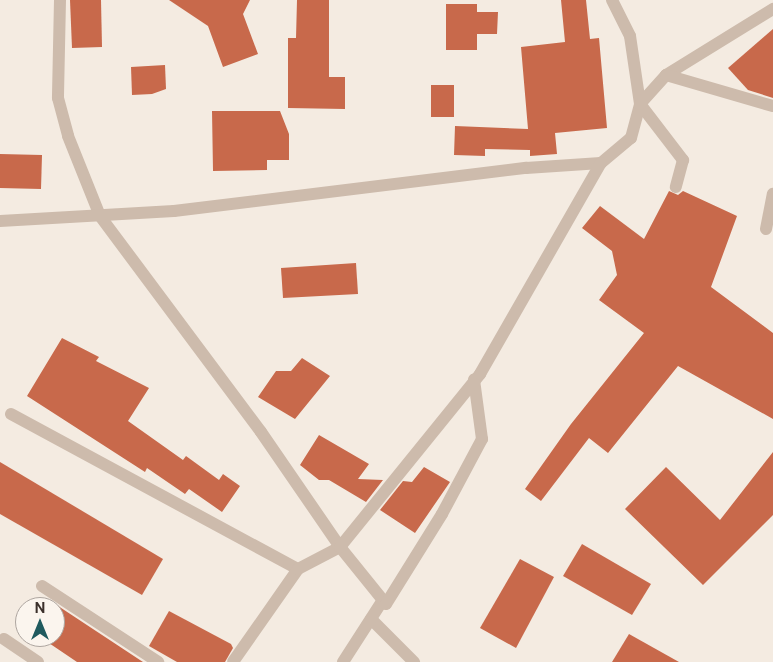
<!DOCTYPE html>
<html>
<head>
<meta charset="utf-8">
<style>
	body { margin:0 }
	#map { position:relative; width:773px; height:662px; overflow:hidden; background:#f4ebe1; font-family:"Public Sans",sans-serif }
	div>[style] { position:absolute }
	.building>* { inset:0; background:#c8694b }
	.lane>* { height:12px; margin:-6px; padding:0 6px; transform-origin:6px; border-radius:6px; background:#cdbbac }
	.street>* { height:12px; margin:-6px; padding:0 6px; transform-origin:6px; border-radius:6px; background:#cdbbac }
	span { translate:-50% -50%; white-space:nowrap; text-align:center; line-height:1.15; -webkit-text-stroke:4.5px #fbf5ee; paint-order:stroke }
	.north { position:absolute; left:15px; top:597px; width:50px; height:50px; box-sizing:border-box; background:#fbf5ee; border:1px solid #aea6a0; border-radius:50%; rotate:0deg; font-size:14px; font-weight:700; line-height:20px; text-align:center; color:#3b302b }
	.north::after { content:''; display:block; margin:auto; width:18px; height:22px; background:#1f5a5e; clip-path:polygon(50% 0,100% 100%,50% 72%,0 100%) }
</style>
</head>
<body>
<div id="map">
	<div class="building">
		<div style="clip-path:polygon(70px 0,101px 0,102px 47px,72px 48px)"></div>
		<div style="clip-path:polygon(169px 0,250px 0,243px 14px,258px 54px,223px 67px,208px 26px)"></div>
		<div style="clip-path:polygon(297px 0,329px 0,329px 77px,345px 77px,345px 109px,288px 108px,288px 38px,296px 38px)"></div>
		<div style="clip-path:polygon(561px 0,586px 0,590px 39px,599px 38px,607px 128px,555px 133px,557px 154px,530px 156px,530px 150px,485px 149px,485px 156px,454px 155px,455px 126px,528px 129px,521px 47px,565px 42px)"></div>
		<div style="clip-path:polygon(446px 4px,477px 4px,477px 12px,498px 12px,497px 34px,477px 34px,477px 50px,446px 50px)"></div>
		<div style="clip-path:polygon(773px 29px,773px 98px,748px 90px,728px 68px)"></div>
		<div style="clip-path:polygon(165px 65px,166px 89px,152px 94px,132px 95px,131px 67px)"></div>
		<div style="clip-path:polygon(431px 85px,454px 85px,454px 117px,431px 117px)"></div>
		<div style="clip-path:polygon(212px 111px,280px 111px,289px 134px,289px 160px,267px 160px,267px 170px,213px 171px)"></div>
		<div style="clip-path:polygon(0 154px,42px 155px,41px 189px,0 188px)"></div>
		<div style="clip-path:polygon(669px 191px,678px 195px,683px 191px,737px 216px,711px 287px,773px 333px,773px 419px,678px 366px,608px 453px,589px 438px,541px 501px,525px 489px,571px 424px,644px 333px,599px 300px,617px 275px,612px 251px,582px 228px,600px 206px,644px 239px)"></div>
		<div style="clip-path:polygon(356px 263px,358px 294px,283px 298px,281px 268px)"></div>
		<div style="clip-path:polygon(62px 338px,99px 357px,96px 361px,149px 388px,128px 421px,183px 460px,186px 456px,219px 480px,223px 474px,240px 486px,222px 512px,189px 489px,185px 494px,147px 468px,145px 472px,27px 396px)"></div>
		<div style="clip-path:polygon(302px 358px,330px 376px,295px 419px,258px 397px,276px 371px,291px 371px)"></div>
		<div style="clip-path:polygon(319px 435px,369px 464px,358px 479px,383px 480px,366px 502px,329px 480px,319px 480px,300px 465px)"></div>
		<div style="clip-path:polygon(773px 452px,773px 515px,703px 585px,625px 509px,666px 467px,720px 520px)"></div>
		<div style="clip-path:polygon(0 462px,163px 559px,142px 595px,0 514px)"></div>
		<div style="clip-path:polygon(424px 467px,450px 482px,415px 533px,380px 510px,403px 481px,412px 482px)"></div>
		<div style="clip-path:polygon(582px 544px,651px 584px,632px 615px,563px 576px)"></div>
		<div style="clip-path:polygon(520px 559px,554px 577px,516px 648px,480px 628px)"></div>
		<div style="clip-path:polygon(49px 600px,143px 662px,77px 662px,40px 637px,55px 637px,55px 607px,44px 607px)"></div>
		<div style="clip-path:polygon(169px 611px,231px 644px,233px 648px,225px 662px,177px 662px,149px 646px)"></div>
		<div style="clip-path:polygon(629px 634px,679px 662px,612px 662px)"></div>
	</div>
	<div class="lane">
		<div style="left:11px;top:414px;width:326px;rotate:28.4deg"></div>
		<div style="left:298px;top:569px;width:113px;rotate:125deg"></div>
		<div style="left:298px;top:569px;width:47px;rotate:-27.6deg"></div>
		<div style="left:42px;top:586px;width:139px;rotate:33.2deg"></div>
		<div style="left:371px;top:619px;width:61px;rotate:45deg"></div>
		<div style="left:4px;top:639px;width:41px;rotate:34.1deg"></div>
		<div style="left:343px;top:662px;width:74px;rotate:-57.2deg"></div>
	</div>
	<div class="street">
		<div style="left:60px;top:0;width:98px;rotate:91.2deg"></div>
		<div style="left:58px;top:98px;width:39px;rotate:75deg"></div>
		<div style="left:68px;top:136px;width:86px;rotate:68.2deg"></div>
		<div style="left:100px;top:216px;width:269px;rotate:53.3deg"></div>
		<div style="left:261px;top:432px;width:140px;rotate:55.5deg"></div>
		<div style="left:340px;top:547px;width:73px;rotate:51.1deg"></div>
		<div style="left:386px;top:604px;width:106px;rotate:-58.1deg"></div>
		<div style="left:442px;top:514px;width:85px;rotate:-61.9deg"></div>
		<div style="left:482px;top:439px;width:60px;rotate:-97.7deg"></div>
		<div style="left:612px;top:0;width:40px;rotate:63.4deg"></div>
		<div style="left:630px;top:36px;width:69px;rotate:81.6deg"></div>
		<div style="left:640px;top:104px;width:71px;rotate:52.5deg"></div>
		<div style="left:683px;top:160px;width:28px;rotate:105deg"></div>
		<div style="left:666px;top:75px;width:126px;rotate:-31.7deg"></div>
		<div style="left:0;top:221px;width:174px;rotate:-3.3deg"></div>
		<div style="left:174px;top:211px;width:355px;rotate:-7deg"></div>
		<div style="left:526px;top:168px;width:75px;rotate:-3.8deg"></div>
		<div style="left:601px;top:163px;width:39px;rotate:-40deg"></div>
		<div style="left:631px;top:138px;width:35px;rotate:-75deg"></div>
		<div style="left:640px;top:104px;width:39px;rotate:-48deg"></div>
		<div style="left:666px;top:75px;width:111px;rotate:16.2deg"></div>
		<div style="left:766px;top:229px;width:36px;rotate:-79deg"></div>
		<div style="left:340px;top:547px;width:223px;rotate:-51deg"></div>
		<div style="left:480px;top:374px;width:243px;rotate:-60.2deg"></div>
	</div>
	<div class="north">N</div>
</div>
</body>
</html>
